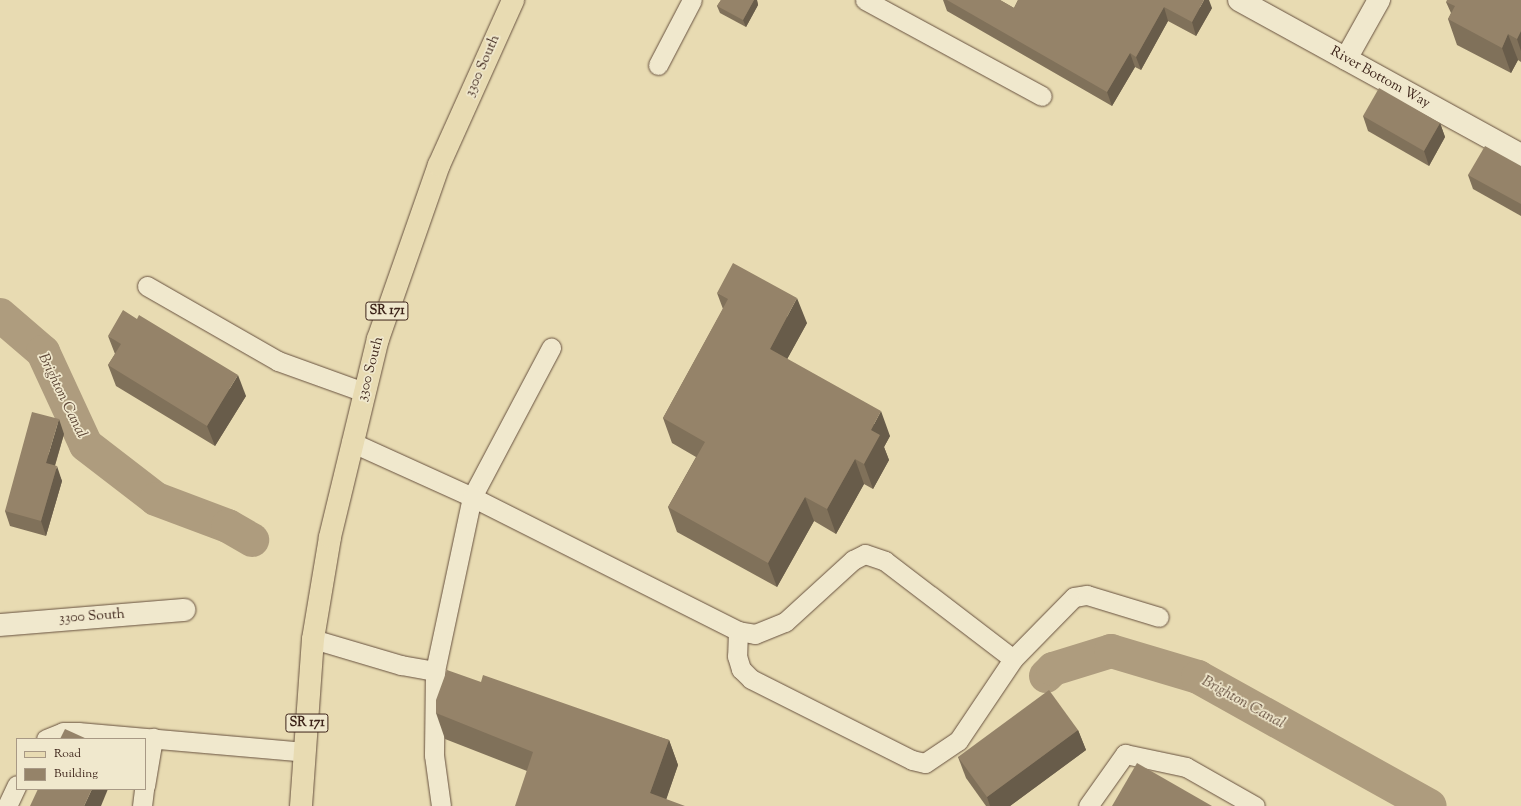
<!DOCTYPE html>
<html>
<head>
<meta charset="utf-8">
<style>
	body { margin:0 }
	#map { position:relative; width:1521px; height:806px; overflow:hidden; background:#e8dbb2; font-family:"Sorts Mill Goudy",serif }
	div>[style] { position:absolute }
	.canal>* { height:34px; margin:-17px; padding:0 17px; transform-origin:17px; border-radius:17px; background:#ae9c7e }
	.roads { filter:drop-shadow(0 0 1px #67513f) drop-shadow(0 0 1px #67513f) }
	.service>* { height:19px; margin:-9.5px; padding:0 9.5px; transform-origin:9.5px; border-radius:9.5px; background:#f0e8cd }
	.minor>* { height:22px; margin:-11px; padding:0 11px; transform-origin:11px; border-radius:11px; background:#f0e8cd }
	.primary>* { height:22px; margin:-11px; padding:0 11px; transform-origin:11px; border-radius:11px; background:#e8dbb2 }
	.wall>* { inset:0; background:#80715a }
	.shaded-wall>* { inset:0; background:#685c4a }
	.building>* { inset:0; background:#958369 }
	span { translate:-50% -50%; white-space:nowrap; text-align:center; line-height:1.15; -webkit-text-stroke:3.5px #f0e8cd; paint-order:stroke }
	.shield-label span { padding:1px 3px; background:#f0e8cd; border:1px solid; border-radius:3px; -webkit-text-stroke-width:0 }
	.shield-label { font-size:13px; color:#3c2319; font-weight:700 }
	.street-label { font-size:14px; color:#3c2319 }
	.water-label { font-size:15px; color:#5e4737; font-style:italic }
	.legend { position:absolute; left:16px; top:738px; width:130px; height:52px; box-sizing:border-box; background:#f0e8cd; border:1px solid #a89985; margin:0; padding:5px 7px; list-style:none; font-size:12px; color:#3c2319 }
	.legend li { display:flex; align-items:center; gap:8px; height:20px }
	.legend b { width:20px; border:1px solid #a89985 }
</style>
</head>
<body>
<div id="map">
	<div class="canal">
		<div style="left:0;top:315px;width:57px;rotate:40.7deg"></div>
		<div style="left:43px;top:352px;width:102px;rotate:65.2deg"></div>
		<div style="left:86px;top:445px;width:88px;rotate:37.6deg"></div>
		<div style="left:156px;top:499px;width:77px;rotate:20.6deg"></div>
		<div style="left:228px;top:526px;width:28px;rotate:30deg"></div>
		<div style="left:1046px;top:676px;width:10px;rotate:-45deg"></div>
		<div style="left:1053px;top:669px;width:61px;rotate:-17.2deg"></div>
		<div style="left:1111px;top:651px;width:91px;rotate:16.6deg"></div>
		<div style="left:1198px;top:677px;width:265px;rotate:29.1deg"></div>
	</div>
	<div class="roads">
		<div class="service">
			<div style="left:865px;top:0;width:201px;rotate:28.5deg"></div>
			<div style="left:658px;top:65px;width:73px;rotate:-62.4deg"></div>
			<div style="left:147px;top:286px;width:151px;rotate:29.8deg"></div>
			<div style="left:278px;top:361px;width:91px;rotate:19.8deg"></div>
			<div style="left:351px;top:442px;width:133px;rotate:24.4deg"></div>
			<div style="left:472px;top:497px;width:169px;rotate:-62.1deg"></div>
			<div style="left:738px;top:631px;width:25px;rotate:92deg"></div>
			<div style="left:737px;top:656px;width:14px;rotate:73deg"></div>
			<div style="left:741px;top:669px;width:14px;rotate:45deg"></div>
			<div style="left:751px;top:679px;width:180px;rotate:26.7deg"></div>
			<div style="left:912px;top:760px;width:13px;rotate:13deg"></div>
			<div style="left:925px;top:763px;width:40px;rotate:-34deg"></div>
			<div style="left:958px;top:741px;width:99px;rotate:-56.1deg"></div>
			<div style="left:313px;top:639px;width:92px;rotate:16.5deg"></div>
			<div style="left:401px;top:665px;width:35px;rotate:10deg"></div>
			<div style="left:435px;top:671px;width:84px;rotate:90.7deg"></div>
			<div style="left:434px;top:755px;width:51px;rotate:82.2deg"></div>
			<div style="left:435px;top:671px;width:178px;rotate:-78deg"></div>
			<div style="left:472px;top:497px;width:298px;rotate:26.7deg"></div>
			<div style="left:738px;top:631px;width:17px;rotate:10deg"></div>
			<div style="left:755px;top:634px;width:32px;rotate:-22deg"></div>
			<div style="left:785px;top:622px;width:92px;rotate:-42.4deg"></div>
			<div style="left:853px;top:560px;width:13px;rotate:-27deg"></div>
			<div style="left:865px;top:554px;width:21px;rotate:19deg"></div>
			<div style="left:885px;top:561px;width:161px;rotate:37.4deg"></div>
			<div style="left:1013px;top:659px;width:87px;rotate:-45.5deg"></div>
			<div style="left:1074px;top:597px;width:13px;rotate:-9deg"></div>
			<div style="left:1087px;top:595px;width:75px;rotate:17deg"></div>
			<div style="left:46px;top:739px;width:18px;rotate:-22deg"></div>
			<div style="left:63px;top:732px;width:15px"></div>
			<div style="left:78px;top:732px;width:228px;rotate:5deg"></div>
			<div style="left:145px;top:786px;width:49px;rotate:-80.5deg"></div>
			<div style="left:7px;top:806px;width:23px;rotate:-65deg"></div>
			<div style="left:142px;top:806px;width:17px;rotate:-83deg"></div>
			<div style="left:1088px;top:806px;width:64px;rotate:-54.6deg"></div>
			<div style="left:1125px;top:754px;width:62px;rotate:12deg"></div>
			<div style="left:1186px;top:767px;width:79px;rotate:29.5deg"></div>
		</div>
		<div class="minor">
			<div style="left:1239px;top:0;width:322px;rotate:28.8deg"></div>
			<div style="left:1346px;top:59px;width:68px;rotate:-60.8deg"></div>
			<div style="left:0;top:625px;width:185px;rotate:-4.7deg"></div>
		</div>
		<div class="primary">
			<div style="left:301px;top:806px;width:167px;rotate:-85.9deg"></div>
			<div style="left:313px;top:639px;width:103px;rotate:-80.5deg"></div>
			<div style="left:330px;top:537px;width:204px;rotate:-76.4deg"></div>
			<div style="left:378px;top:339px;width:184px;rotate:-70.7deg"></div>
			<div style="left:439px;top:165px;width:181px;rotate:-65.8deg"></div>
		</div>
	</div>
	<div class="wall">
		<div style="clip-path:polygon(721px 0,757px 0,758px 5px,746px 27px,720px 13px,717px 6px)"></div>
		<div style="clip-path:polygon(943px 0,1000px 0,1014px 8px,1018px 0,1212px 8px,1196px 36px,1168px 21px,1141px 70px,1135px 67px,1112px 106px,947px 11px)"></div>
		<div style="clip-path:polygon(1521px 0,1521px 62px,1518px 60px,1511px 73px,1457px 45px,1448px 19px,1451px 13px,1446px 2px)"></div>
		<div style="clip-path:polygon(1363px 116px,1440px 123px,1445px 137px,1429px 166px,1368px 131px)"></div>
		<div style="clip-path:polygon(1521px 166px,1521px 216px,1473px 189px,1468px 175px)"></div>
		<div style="clip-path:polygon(717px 293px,807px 323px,787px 359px,890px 436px,884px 447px,889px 460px,873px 489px,864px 484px,836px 534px,814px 521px,777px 587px,677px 532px,668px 507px,696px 457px,672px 443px,663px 418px,723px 309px)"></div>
		<div style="clip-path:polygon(108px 336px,246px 396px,215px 446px,116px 386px,108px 365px,115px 354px)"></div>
		<div style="clip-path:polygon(64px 434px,55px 466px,62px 481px,46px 536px,10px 526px,5px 511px)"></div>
		<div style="clip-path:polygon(481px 682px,669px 740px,678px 765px,666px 799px,527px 771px,445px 739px,436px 713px)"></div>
		<div style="clip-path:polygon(1078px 730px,1086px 750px,1010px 806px,986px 806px,966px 778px,958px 757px)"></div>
	</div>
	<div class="shaded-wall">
		<div style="clip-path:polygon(754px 0,757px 0,758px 5px,746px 27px,743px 20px)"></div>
		<div style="clip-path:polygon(1204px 0,1209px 0,1212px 8px,1196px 36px,1192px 22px)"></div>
		<div style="clip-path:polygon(1164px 7px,1168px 21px,1141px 70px,1136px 57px)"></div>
		<div style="clip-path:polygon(1521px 31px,1521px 51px,1517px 39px)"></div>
		<div style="clip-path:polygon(1508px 34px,1518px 60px,1511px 73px,1502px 48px)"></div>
		<div style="clip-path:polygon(1130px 53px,1135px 67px,1112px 106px,1107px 92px)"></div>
		<div style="clip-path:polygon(1440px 123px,1445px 137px,1429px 166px,1424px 151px)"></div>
		<div style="clip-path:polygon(797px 298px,807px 323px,779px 374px,770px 349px)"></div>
		<div style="clip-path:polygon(238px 375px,246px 396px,215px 446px,207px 426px)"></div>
		<div style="clip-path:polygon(881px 411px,890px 436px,884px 447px,889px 460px,873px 489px,864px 464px,871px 430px)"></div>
		<div style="clip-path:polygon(59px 419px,64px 434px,51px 478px,46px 463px)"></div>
		<div style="clip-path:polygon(855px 459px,864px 484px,836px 534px,827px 509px)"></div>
		<div style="clip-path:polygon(57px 466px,62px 481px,46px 536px,41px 521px)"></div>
		<div style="clip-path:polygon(805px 497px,814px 521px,777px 587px,768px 563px)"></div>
		<div style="clip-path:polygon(1078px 730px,1086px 750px,1010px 806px,990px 806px,987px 797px)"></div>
		<div style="clip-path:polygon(669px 740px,678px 765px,664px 806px,650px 793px)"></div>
		<div style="clip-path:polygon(92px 789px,108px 789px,101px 806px,84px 806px)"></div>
	</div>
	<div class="building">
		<div style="clip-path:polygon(721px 0,754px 0,743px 20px,717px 6px)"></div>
		<div style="clip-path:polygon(947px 0,1000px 0,1014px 8px,1018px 0,1204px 0,1192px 22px,1164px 7px,1136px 57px,1130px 53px,1107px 92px)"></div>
		<div style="clip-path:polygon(1447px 0,1521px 0,1521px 31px,1517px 39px,1508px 34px,1502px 48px,1448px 19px,1455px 6px,1446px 2px)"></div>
		<div style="clip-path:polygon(1379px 88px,1440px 123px,1424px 151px,1363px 116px)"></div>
		<div style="clip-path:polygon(1485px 146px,1521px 166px,1521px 204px,1468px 175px)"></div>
		<div style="clip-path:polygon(733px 263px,797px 298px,770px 349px,881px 411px,871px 430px,880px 435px,864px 464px,855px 459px,827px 509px,805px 497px,768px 563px,668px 507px,705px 442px,663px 418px,728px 299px,717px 293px)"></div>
		<div style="clip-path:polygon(123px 310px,137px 319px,139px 315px,238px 375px,207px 426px,108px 365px,121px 344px,108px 336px)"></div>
		<div style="clip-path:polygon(32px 412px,59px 419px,46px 463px,57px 466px,41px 521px,5px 511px)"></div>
		<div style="clip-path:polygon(447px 670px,481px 682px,483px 675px,669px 740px,650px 793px,685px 806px,515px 806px,533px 752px,436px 713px,436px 700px)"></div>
		<div style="clip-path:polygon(1049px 690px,1078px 730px,987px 797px,958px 757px)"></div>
		<div style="clip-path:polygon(65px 729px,87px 739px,60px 739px)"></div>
		<div style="clip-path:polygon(1137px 763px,1212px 806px,1112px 806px)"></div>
		<div style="clip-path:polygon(38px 789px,92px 789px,84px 806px,30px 806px)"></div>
	</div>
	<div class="shield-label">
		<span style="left:387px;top:311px">SR 171</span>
		<span style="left:307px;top:723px">SR 171</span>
	</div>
	<div class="street-label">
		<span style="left:483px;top:66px;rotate:-66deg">3300 South</span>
		<span style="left:1380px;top:78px;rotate:29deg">River Bottom Way</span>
		<span style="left:371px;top:369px;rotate:-75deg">3300 South</span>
		<span style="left:92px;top:617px;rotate:-4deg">3300 South</span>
	</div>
	<div class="water-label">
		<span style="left:62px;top:396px;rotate:64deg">Brighton Canal</span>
		<span style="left:1243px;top:703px;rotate:29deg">Brighton Canal</span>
	</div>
	<ul class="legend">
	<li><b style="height:5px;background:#e8dbb2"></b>Road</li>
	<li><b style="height:11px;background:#958369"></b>Building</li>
	</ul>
</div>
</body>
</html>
